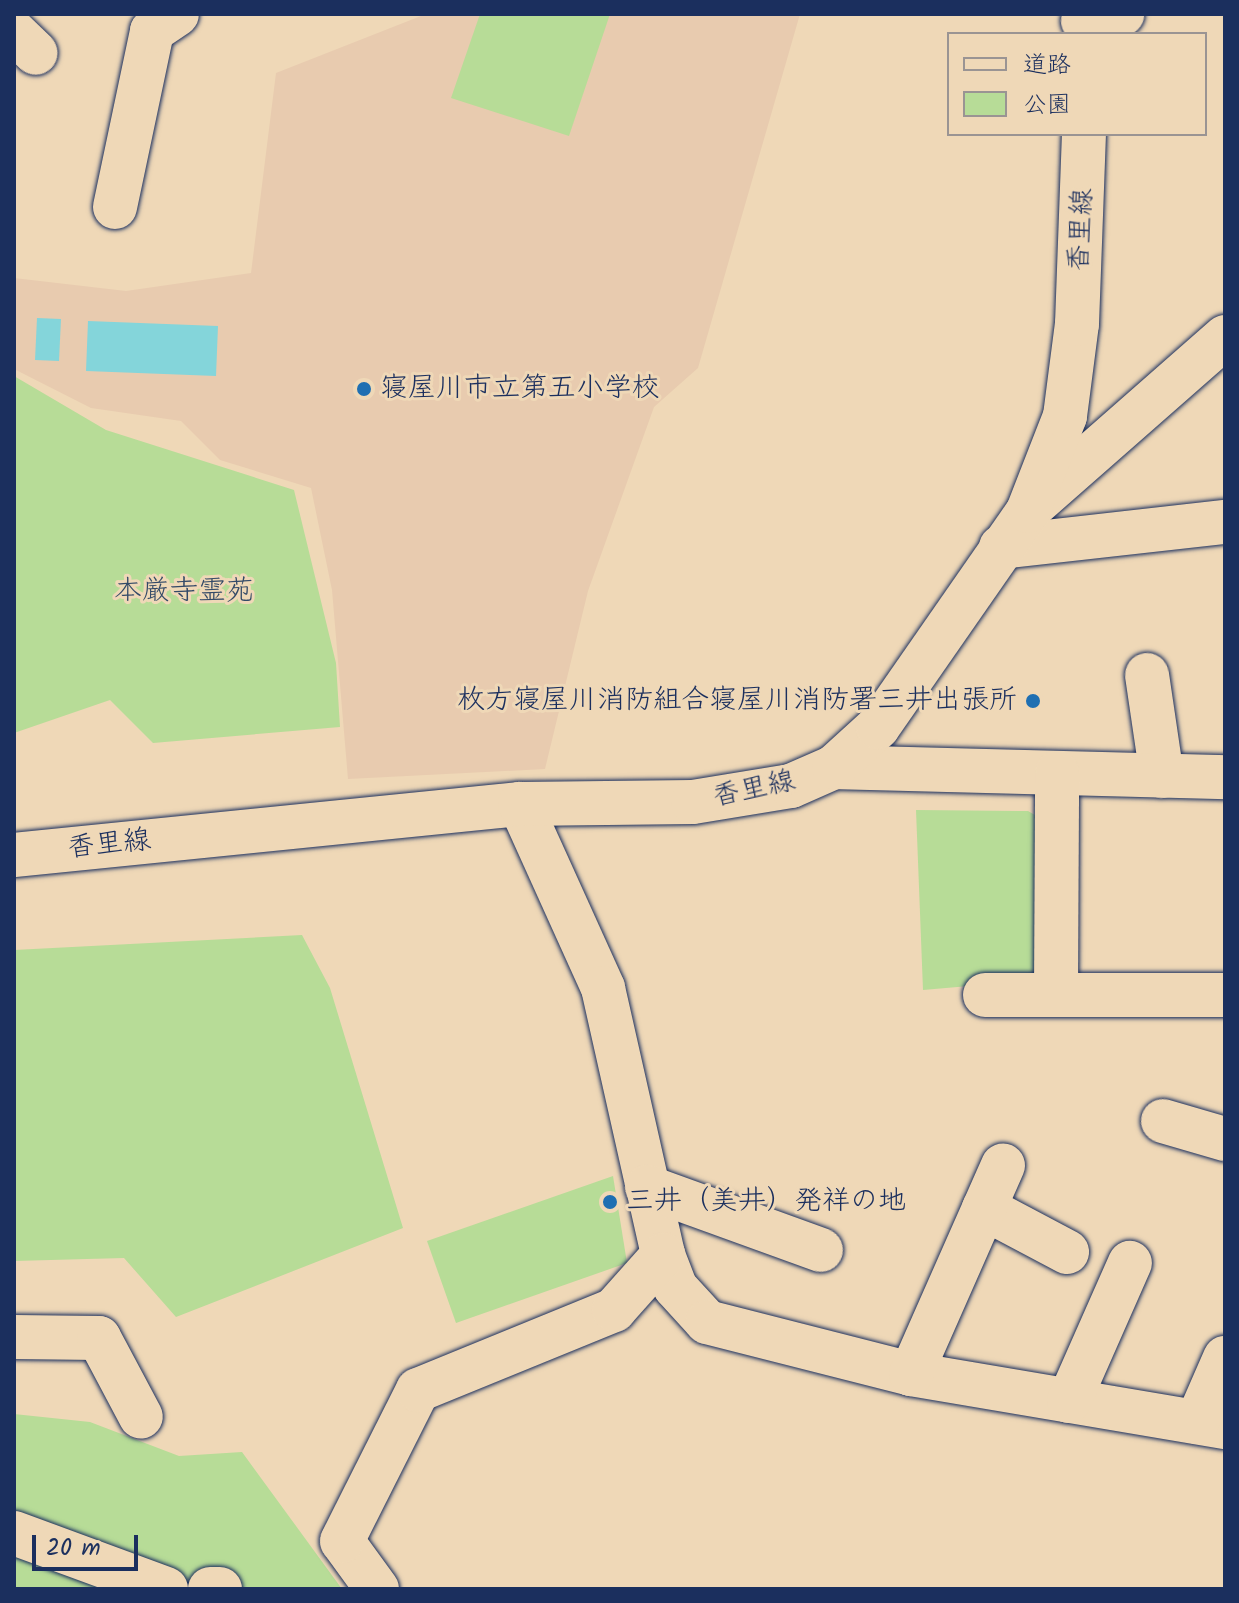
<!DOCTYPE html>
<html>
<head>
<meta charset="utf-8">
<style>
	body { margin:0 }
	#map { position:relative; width:1239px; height:1603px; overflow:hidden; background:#efd8b7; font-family:Kalam,"Klee One",sans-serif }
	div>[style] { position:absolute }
	.built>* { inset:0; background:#e8cbaf }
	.green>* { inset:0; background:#b7dc97 }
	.water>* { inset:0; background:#84d5da }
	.roads { filter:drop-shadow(0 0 2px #1b2f5e) drop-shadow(0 0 2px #1b2f5e) }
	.minor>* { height:44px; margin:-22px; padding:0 22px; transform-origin:22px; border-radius:22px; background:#efd8b7 }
	.dots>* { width:22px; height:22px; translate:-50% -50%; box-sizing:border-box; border:4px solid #efd8b7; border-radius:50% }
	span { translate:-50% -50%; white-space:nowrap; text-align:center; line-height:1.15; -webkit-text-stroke:6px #efd8b7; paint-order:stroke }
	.street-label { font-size:28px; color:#1b2f5e }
	.poi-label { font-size:28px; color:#1b2f5e }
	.left { translate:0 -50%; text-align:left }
	.right { translate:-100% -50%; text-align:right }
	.park-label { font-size:28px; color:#324967 }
	.frame { position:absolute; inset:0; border:16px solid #1b2f5e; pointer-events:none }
	.legend { position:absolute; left:947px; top:32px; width:260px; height:104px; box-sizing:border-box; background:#efd8b7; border:2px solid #9a9493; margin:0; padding:10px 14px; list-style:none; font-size:24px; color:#1b2f5e }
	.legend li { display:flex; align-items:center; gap:16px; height:40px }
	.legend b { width:40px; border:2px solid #9a9493 }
	.scale { position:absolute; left:32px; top:1535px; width:106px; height:36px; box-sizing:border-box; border:4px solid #1b2f5e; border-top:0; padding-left:10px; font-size:24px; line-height:28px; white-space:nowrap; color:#1b2f5e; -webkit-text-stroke:6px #efd8b7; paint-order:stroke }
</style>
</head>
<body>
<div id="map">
	<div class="built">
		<div style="clip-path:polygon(426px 14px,800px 14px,698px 368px,654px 407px,588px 591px,545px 769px,348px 779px,332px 590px,311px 488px,220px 460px,181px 421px,91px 408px,14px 369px,14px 278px,126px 291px,251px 273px,276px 73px)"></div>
	</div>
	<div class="green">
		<div style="clip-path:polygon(480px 14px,610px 14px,569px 136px,451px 98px)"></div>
		<div style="clip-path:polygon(14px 376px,106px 430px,294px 490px,336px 663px,340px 727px,153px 743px,110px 700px,14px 733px)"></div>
		<div style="clip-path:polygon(916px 810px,1028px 811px,1040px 818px,1044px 965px,1027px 981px,923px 990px)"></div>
		<div style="clip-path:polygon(302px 935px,330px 988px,403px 1228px,176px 1317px,124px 1258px,14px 1261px,14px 950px)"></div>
		<div style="clip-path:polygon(613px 1176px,627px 1263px,456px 1323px,427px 1241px)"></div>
		<div style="clip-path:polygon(14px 1414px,90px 1422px,179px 1456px,242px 1452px,342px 1589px,14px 1589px)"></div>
	</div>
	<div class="water">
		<div style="clip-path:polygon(37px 318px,61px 319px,59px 361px,35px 360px)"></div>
		<div style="clip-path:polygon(88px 321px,218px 326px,216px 376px,86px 371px)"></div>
	</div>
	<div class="roads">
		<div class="minor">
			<div style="left:1083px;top:21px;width:40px;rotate:-10deg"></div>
			<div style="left:14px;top:32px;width:30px;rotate:44deg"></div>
			<div style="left:115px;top:207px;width:180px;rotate:-78.1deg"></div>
			<div style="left:152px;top:31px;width:30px;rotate:-34deg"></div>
			<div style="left:1035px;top:504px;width:253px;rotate:-41.3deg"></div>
			<div style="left:1001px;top:547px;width:225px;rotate:-6.4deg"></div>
			<div style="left:1147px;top:675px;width:102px;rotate:81.6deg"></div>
			<div style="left:834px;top:767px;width:391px;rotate:1.5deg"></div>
			<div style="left:520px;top:804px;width:202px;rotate:65.7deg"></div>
			<div style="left:603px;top:988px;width:274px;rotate:77.3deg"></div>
			<div style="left:663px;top:1255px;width:34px;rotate:69deg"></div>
			<div style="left:675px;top:1287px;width:47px;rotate:47.6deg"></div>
			<div style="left:707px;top:1322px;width:211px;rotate:14.3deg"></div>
			<div style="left:911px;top:1374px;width:318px;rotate:9.6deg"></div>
			<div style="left:14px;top:855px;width:509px;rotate:-5.76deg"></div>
			<div style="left:520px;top:804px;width:173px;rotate:-0.7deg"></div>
			<div style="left:693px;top:802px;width:99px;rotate:-9.3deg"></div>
			<div style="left:791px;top:786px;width:47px;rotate:-23.8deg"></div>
			<div style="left:834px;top:767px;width:59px;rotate:-42.3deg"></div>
			<div style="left:878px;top:727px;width:263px;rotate:-55.2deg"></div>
			<div style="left:1028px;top:511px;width:102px;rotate:-68.7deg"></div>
			<div style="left:1065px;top:416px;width:93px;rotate:-82.6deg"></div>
			<div style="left:1077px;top:324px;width:190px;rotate:-87.9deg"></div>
			<div style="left:1056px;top:992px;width:219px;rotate:-89.7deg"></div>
			<div style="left:985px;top:995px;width:240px"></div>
			<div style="left:1163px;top:1121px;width:65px;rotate:16.2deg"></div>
			<div style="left:647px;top:1187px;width:185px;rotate:19.9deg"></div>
			<div style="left:984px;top:1208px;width:94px;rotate:27.9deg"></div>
			<div style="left:14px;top:1337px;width:85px;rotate:0.7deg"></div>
			<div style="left:99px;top:1338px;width:89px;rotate:62deg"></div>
			<div style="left:911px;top:1374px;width:228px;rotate:-66.2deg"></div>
			<div style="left:1069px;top:1401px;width:151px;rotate:-66.2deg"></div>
			<div style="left:1197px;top:1422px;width:70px;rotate:-66.4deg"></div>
			<div style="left:14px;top:1533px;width:162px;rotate:20.2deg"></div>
			<div style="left:210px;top:1589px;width:10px"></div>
			<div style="left:377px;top:1589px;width:59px;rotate:-126.1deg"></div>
			<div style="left:342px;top:1541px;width:169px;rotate:-63.3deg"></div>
			<div style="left:418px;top:1390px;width:212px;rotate:-22.2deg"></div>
			<div style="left:614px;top:1310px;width:74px;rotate:-48.3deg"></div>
		</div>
	</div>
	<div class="dots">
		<div style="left:364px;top:389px;background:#1f6fb2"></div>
		<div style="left:1033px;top:701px;background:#1f6fb2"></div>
		<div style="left:610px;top:1202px;background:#1f6fb2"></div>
	</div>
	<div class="street-label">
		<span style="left:1082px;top:230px;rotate:-87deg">香里線</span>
		<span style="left:754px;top:790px;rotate:-12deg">香里線</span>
		<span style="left:109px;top:845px;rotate:-6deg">香里線</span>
	</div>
	<div class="poi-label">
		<span class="left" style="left:380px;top:389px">寝屋川市立第五小学校</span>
		<span class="right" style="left:1017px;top:701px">枚方寝屋川消防組合寝屋川消防署三井出張所</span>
		<span class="left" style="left:626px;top:1202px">三井（美井）発祥の地</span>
	</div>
	<div class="park-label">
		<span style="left:184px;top:592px">本厳寺霊苑</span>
	</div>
	<div class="frame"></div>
	<ul class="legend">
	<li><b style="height:10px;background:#efd8b7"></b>道路</li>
	<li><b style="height:22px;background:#b7dc97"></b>公園</li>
	</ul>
	<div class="scale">20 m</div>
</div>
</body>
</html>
